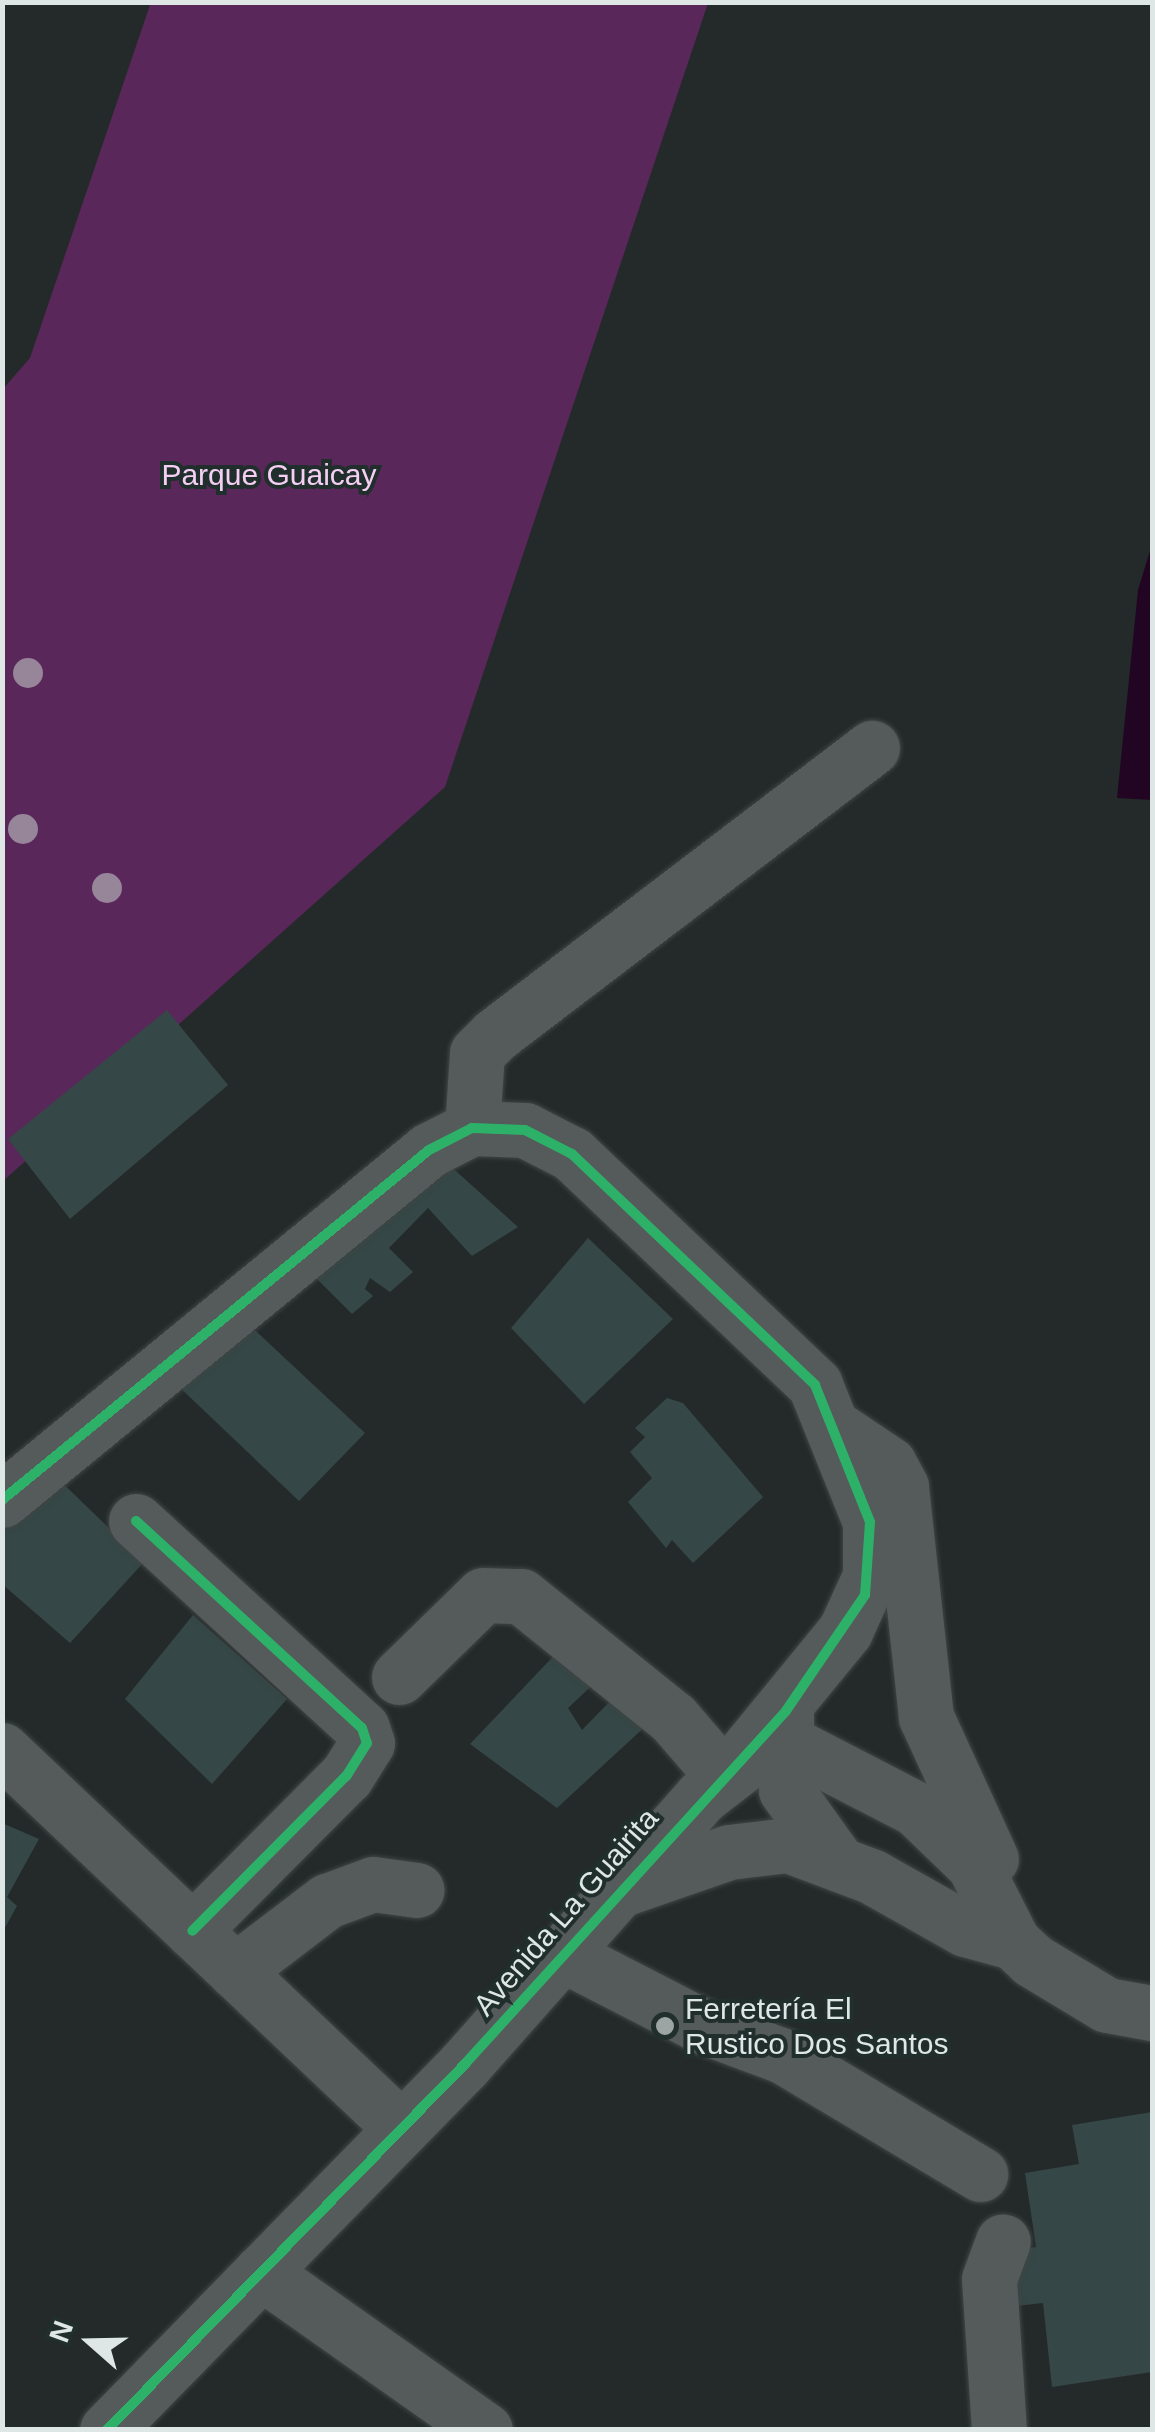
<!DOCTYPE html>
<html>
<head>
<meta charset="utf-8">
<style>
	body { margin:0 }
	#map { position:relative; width:1155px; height:2432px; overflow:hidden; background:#242a2a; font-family:Helvetica,sans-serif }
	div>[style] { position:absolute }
	.green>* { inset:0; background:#5a275a }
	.water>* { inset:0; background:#210523 }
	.building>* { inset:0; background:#354746 }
	.roads { filter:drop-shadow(0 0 2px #3f4544) drop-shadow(0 0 2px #3f4544) }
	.minor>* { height:55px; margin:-27.5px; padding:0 27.5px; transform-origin:27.5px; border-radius:27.5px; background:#555a5a }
	.cycleway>* { height:10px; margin:-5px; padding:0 5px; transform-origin:5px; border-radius:5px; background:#2db169 }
	.trees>* { width:30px; height:30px; margin:-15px; border-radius:50%; background:#978599 }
	.dots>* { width:28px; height:28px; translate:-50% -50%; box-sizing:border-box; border:5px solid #202e2c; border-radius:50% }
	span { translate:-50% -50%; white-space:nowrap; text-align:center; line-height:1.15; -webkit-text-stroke:8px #202e2c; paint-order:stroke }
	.park-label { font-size:30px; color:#f5cff3 }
	.street-label { font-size:30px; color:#dee7e6 }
	.poi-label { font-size:30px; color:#dee7e6 }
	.left { translate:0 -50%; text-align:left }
	.frame { position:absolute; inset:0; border:5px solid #dee7e6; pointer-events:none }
	.north { position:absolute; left:40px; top:2292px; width:100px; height:100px; -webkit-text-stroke:8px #202e2c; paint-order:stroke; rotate:290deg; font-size:28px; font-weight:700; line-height:40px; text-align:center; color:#dee7e6 }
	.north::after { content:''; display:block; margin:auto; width:35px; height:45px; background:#dee7e6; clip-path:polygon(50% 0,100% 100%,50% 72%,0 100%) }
</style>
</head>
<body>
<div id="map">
	<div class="green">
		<div style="clip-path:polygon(151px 2px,708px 3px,445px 787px,3px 1181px,3px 389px,30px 358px)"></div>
	</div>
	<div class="water">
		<div style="clip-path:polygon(1152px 544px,1152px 800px,1117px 798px,1138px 590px)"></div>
	</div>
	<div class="building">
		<div style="clip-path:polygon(167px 1010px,228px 1085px,70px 1219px,8px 1139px)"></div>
		<div style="clip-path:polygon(437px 1154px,518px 1227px,472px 1256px,428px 1208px,389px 1248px,413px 1272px,390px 1292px,370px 1278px,365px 1289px,373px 1296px,352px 1314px,314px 1276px)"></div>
		<div style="clip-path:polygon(588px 1238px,673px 1319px,584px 1404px,511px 1328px)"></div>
		<div style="clip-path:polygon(243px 1319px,365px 1433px,299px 1501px,175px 1383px)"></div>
		<div style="clip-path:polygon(667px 1398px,683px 1403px,763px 1497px,693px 1563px,672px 1540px,666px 1548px,628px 1502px,652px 1478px,630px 1452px,645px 1437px,635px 1428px)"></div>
		<div style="clip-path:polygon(47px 1468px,144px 1562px,70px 1643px,2px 1584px,2px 1520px)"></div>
		<div style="clip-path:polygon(193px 1615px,287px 1699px,212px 1784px,125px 1699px)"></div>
		<div style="clip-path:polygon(565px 1644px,600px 1678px,568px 1708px,582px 1730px,619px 1692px,650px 1722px,557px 1808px,470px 1744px)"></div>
		<div style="clip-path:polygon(2px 1823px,39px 1839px,7px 1897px,17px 1906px,2px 1933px)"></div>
		<div style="clip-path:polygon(1152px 2112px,1152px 2372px,1052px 2387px,1043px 2303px,998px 2308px,1004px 2252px,1036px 2247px,1025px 2173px,1079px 2164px,1072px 2125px)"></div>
	</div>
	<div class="roads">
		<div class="minor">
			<div style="left:472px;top:1128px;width:75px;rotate:-86.2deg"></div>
			<div style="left:477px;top:1053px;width:25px;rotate:-45deg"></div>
			<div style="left:495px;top:1035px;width:474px;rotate:-37.3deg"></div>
			<div style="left:834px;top:1427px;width:66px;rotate:33.9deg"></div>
			<div style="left:889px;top:1464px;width:26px;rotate:62deg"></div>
			<div style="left:901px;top:1487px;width:231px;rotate:83.8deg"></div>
			<div style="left:926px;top:1717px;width:156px;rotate:65.4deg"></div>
			<div style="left:2px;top:1500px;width:552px;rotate:-39.34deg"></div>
			<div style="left:429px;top:1150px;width:48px;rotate:-27.1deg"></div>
			<div style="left:472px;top:1128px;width:53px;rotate:2.2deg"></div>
			<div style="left:525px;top:1130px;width:53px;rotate:27.1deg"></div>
			<div style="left:572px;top:1154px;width:335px;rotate:43.5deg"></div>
			<div style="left:815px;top:1385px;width:148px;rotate:68.1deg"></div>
			<div style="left:870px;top:1522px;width:54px;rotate:90deg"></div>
			<div style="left:870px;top:1576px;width:60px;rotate:114.4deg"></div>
			<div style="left:845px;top:1631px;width:178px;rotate:129.3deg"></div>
			<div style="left:136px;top:1521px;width:306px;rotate:42.5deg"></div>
			<div style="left:362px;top:1728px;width:16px;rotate:72deg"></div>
			<div style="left:367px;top:1743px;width:39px;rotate:122deg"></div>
			<div style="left:346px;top:1776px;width:218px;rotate:134.8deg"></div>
			<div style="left:399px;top:1677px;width:117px;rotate:-44.3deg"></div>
			<div style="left:483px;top:1595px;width:38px;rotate:2deg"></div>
			<div style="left:521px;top:1596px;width:195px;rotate:38.8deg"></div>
			<div style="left:673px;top:1718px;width:75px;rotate:49.3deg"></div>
			<div style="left:786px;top:1715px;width:75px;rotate:90deg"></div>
			<div style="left:786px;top:1790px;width:91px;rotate:54.4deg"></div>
			<div style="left:2px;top:1750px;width:547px;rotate:43.44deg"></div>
			<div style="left:625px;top:1888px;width:110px;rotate:-19.1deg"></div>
			<div style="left:729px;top:1852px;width:59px;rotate:-6.8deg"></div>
			<div style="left:788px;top:1845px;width:89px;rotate:20.5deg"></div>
			<div style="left:871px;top:1876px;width:108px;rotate:29.4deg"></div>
			<div style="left:965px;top:1929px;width:50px;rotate:15.2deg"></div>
			<div style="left:564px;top:1955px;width:155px;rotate:27.2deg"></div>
			<div style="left:702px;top:2026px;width:86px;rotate:20.3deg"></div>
			<div style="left:783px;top:2056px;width:230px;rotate:30.9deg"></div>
			<div style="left:235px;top:1971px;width:116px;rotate:-37.3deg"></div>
			<div style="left:327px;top:1901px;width:49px;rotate:-20.3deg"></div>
			<div style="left:373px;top:1884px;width:44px;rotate:7.8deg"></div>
			<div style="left:261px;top:2272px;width:274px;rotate:35.2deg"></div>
			<div style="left:107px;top:2430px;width:512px;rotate:-45.63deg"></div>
			<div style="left:465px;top:2064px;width:356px;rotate:-48.5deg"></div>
			<div style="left:701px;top:1797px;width:61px;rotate:-37.6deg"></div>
			<div style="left:749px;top:1760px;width:52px;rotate:-12.2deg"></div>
			<div style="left:800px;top:1749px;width:131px;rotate:27.3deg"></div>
			<div style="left:916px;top:1809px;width:81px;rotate:44deg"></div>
			<div style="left:974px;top:1865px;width:86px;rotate:63.1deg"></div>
			<div style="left:1013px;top:1942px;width:26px;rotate:43deg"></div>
			<div style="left:1032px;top:1960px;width:87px;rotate:31deg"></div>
			<div style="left:1107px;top:2005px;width:46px;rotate:10.1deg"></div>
			<div style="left:999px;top:2430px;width:151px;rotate:-93.8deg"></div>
			<div style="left:989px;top:2279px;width:40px;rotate:-69.8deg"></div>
		</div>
	</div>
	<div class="cycleway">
		<div style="left:2px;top:1500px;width:552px;rotate:-39.34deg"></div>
		<div style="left:429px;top:1150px;width:48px;rotate:-27.1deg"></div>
		<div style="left:472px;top:1128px;width:53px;rotate:2.2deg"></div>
		<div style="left:525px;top:1130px;width:53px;rotate:27.1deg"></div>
		<div style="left:572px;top:1154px;width:335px;rotate:43.5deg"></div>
		<div style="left:815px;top:1385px;width:148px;rotate:68.1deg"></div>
		<div style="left:870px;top:1522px;width:73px;rotate:93.9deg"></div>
		<div style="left:865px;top:1595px;width:140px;rotate:124.3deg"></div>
		<div style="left:786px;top:1711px;width:477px;rotate:132.3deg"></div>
		<div style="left:465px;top:2064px;width:512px;rotate:134.37deg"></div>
		<div style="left:136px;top:1521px;width:306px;rotate:42.5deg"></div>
		<div style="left:362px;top:1728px;width:16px;rotate:72deg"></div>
		<div style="left:367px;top:1743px;width:39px;rotate:122deg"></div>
		<div style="left:346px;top:1776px;width:218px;rotate:134.8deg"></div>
	</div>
	<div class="trees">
		<div style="left:28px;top:673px"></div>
		<div style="left:23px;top:829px"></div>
		<div style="left:107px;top:888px"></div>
	</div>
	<div class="dots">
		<div style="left:665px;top:2026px;background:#9da5a4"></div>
	</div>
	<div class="park-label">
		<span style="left:269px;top:475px">Parque Guaicay</span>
	</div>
	<div class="street-label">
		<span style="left:566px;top:1912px;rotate:-49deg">Avenida La Guairita</span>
	</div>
	<div class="poi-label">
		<span class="left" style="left:685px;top:2026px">Ferretería El<br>Rustico Dos Santos</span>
	</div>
	<div class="frame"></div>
	<div class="north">N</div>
</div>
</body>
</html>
